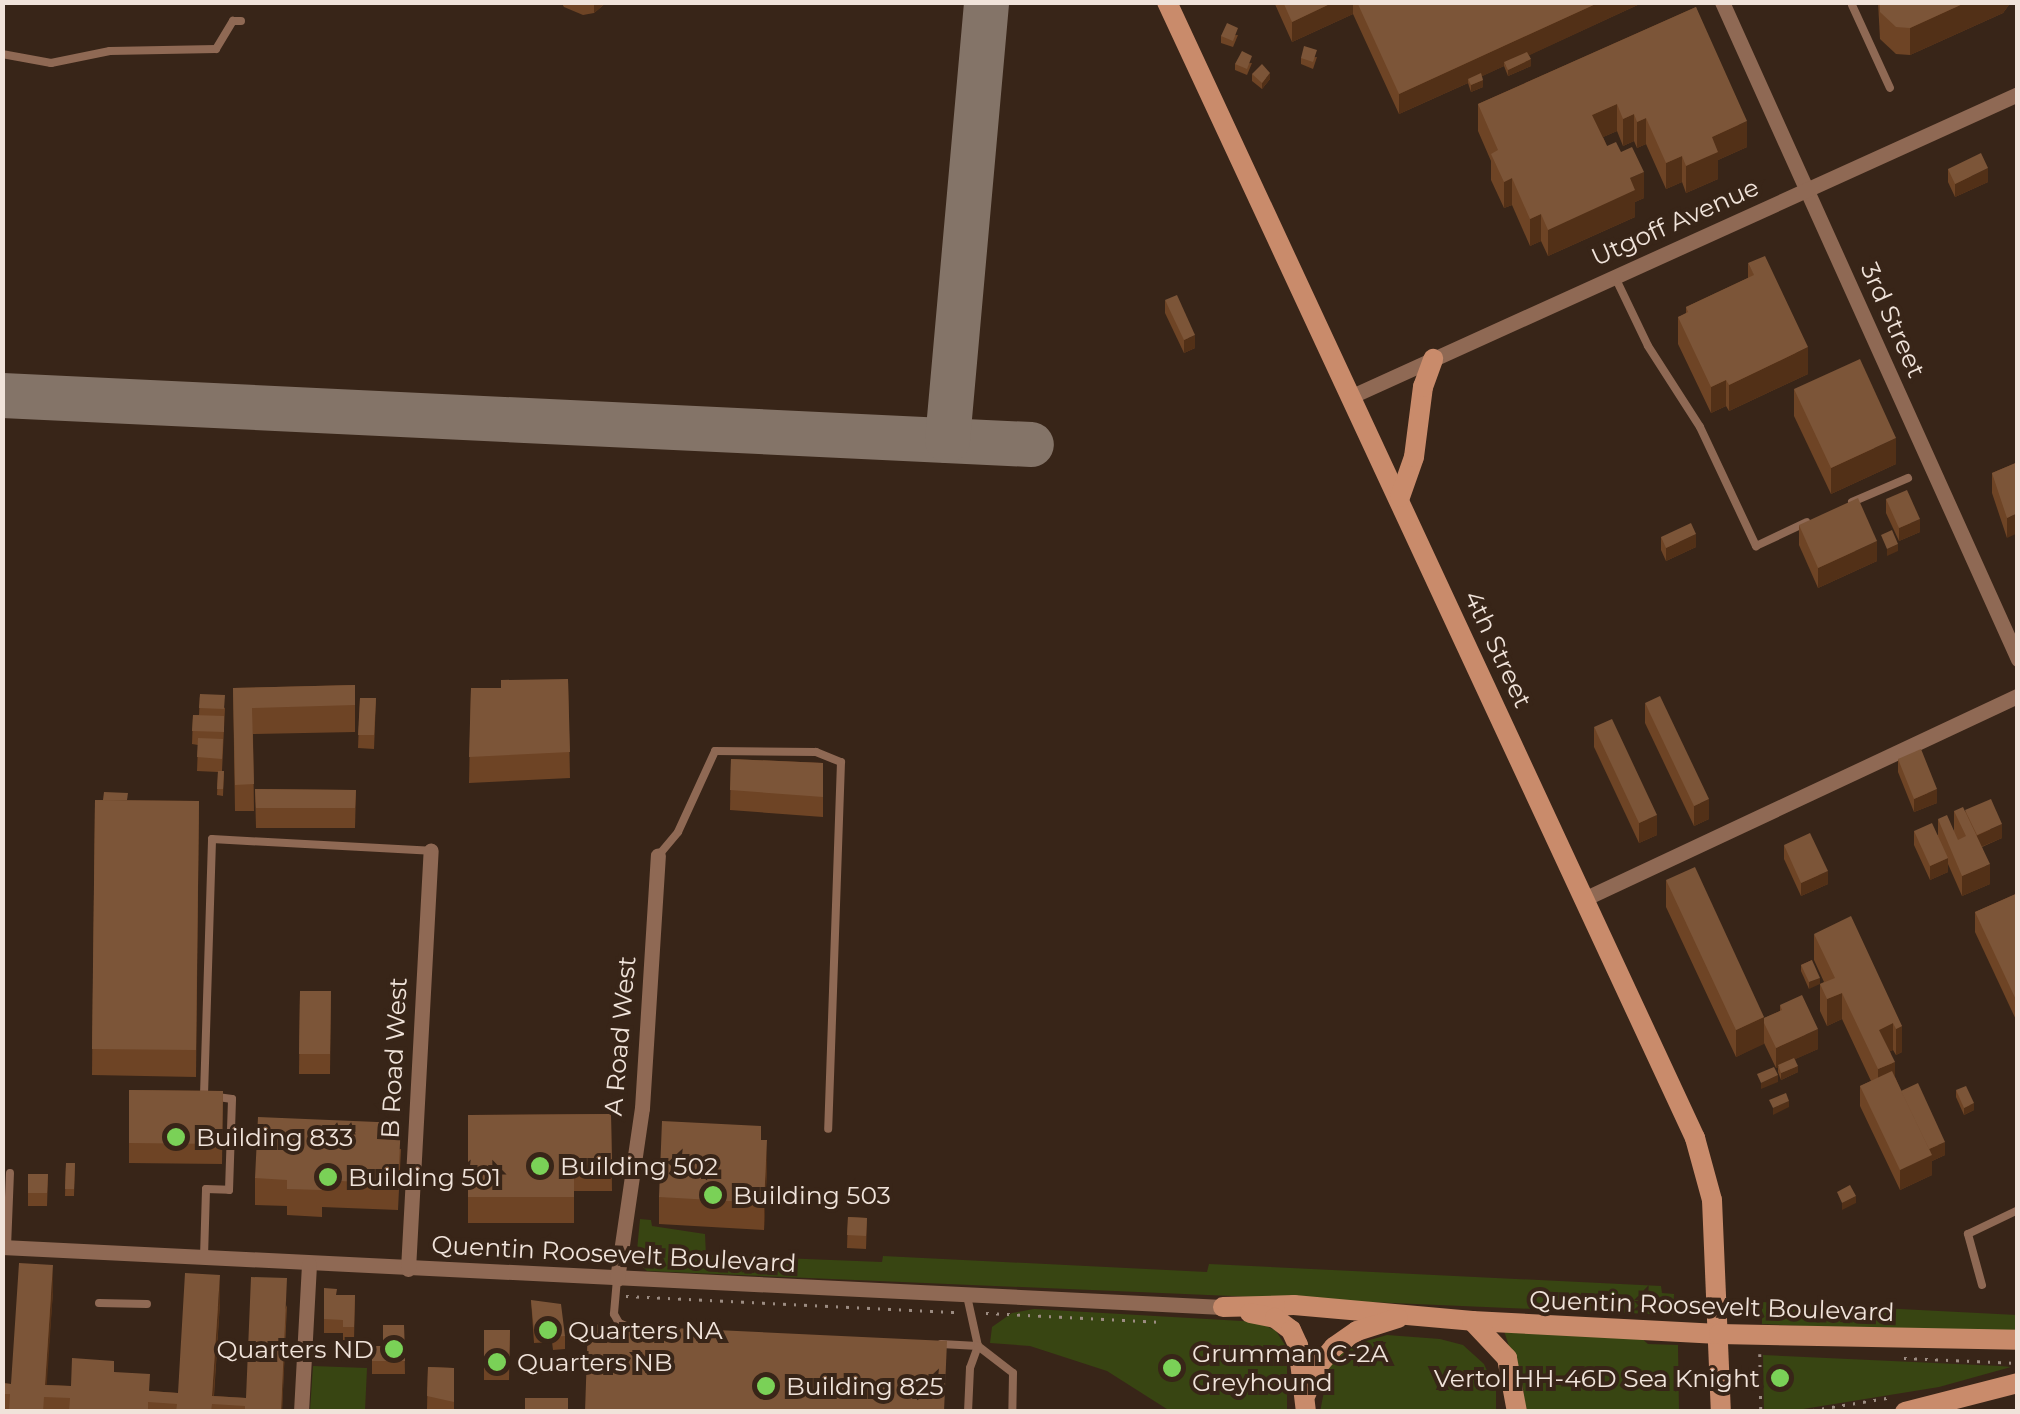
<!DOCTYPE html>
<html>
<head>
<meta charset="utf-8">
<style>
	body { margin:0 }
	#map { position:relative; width:2020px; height:1414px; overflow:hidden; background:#382518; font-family:Montserrat,sans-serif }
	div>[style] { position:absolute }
	.green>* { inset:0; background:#384512 }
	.taxiway>* { height:45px; margin:-22.5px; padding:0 22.5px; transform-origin:22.5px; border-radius:22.5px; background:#847468 }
	.path>* { height:2.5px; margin-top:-1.25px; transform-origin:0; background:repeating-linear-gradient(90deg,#9c8c82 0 2.5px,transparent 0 10.5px) }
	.lane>* { height:8px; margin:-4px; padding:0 4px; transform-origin:4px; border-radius:4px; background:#8f6954 }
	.street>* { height:15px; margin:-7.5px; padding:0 7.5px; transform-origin:7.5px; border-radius:7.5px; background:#8f6954 }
	.secondary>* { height:20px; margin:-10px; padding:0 10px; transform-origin:10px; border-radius:10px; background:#c98b6b }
	.wall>* { inset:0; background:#6e4425 }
	.shaded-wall>* { inset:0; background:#523017 }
	.building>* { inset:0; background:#7c5538 }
	.dots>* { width:28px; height:28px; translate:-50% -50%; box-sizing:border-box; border:5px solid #382518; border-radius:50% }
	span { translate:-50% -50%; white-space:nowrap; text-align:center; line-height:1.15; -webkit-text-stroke:8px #382518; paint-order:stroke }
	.street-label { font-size:25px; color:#f0e3da }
	.poi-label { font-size:25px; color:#f0e3da }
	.left { translate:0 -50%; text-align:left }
	.right { translate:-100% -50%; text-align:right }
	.frame { position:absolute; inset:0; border:5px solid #f0e3da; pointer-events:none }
</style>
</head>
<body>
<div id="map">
	<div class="green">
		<div style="clip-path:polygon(640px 1219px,651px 1220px,652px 1226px,705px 1234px,706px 1255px,882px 1262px,883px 1256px,1207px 1272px,1209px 1264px,1661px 1286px,1662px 1293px,1674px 1294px,1673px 1315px,647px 1271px,636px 1261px)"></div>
		<div style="clip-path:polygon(1762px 1302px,2017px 1315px,2017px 1336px,1762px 1324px)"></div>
		<div style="clip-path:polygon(1034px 1309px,1259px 1322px,1276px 1331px,1287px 1348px,1287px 1411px,1170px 1411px,1107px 1371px,1030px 1346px,990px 1343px,992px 1327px,1012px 1313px)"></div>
		<div style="clip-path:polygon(1504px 1331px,1640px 1337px,1648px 1344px,1678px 1345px,1679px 1411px,1523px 1411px,1524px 1392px)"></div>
		<div style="clip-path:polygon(1387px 1335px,1440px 1339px,1463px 1345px,1484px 1364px,1496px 1391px,1496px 1411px,1320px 1412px,1329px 1366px,1349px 1346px)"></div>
		<div style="clip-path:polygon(1763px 1355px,2000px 1366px,2011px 1367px,1939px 1387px,1791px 1411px,1764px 1412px)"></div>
		<div style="clip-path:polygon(313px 1366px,367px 1368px,365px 1411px,310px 1411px)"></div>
	</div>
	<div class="taxiway">
		<div style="left:2px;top:395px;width:1030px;rotate:2.73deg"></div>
		<div style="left:947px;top:440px;width:440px;rotate:-84.9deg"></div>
	</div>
	<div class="path">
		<div style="left:626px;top:1296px;width:332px;rotate:2.8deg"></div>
		<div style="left:1676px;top:1308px;width:23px;rotate:2deg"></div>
		<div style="left:1737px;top:1310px;width:24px;rotate:2deg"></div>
		<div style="left:986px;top:1313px;width:177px;rotate:2.9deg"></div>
		<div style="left:1760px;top:1354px;width:58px;rotate:89deg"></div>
		<div style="left:1904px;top:1358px;width:114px;rotate:2.5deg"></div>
		<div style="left:1801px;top:1412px;width:93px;rotate:-9.3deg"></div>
	</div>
	<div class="lane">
		<div style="left:1852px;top:5px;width:91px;rotate:65.4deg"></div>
		<div style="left:2px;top:54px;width:50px;rotate:10.4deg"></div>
		<div style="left:51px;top:63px;width:60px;rotate:-11.5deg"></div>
		<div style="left:110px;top:51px;width:106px;rotate:-1.1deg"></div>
		<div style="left:216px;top:49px;width:33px;rotate:-59deg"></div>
		<div style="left:233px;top:21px;width:8px"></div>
		<div style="left:1615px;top:277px;width:76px;rotate:64.4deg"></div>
		<div style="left:1648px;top:346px;width:96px;rotate:57.3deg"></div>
		<div style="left:1700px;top:427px;width:132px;rotate:64.8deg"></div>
		<div style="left:1756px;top:546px;width:56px;rotate:-25.2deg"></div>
		<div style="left:1852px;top:502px;width:61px;rotate:-23.2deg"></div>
		<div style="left:658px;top:856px;width:31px;rotate:-50deg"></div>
		<div style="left:678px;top:832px;width:89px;rotate:-65.4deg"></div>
		<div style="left:715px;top:751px;width:101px;rotate:0.6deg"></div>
		<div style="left:816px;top:752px;width:27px;rotate:22deg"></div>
		<div style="left:841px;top:762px;width:367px;rotate:92deg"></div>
		<div style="left:7px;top:1247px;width:74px;rotate:-87.7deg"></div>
		<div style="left:204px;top:1257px;width:68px;rotate:-88.3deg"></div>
		<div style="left:206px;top:1189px;width:23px;rotate:2deg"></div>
		<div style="left:229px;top:1190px;width:91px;rotate:-88.1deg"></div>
		<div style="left:232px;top:1099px;width:28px;rotate:-172deg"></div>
		<div style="left:204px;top:1095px;width:256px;rotate:-88.2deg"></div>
		<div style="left:212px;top:839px;width:219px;rotate:3.1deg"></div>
		<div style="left:617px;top:1279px;width:35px;rotate:95deg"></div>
		<div style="left:614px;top:1314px;width:10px;rotate:61deg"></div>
		<div style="left:619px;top:1323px;width:15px;rotate:23deg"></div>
		<div style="left:1982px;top:1285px;width:53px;rotate:-105.4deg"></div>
		<div style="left:1968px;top:1234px;width:55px;rotate:-25.6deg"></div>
		<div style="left:967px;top:1296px;width:51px;rotate:77.6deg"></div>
		<div style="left:978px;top:1346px;width:44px;rotate:37.6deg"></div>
		<div style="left:1013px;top:1373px;width:39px;rotate:91deg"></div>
		<div style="left:99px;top:1303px;width:48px;rotate:1.2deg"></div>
		<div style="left:941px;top:1344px;width:37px;rotate:3deg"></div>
		<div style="left:978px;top:1346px;width:23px;rotate:110deg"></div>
		<div style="left:970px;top:1368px;width:44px;rotate:92.6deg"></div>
	</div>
	<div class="street">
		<div style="left:1722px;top:2px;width:721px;rotate:65.75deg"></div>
		<div style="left:1352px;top:396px;width:731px;rotate:-24.39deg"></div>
		<div style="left:1586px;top:898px;width:477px;rotate:-25.1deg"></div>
		<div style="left:2px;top:1247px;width:1222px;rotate:2.81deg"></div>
		<div style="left:408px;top:1269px;width:419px;rotate:-86.9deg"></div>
		<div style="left:617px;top:1279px;width:173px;rotate:-81.7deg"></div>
		<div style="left:642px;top:1108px;width:253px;rotate:-86.4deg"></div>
		<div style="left:301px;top:1412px;width:148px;rotate:-86.9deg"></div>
	</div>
	<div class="secondary">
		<div style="left:1167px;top:2px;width:1253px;rotate:65.07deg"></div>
		<div style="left:1695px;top:1138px;width:64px;rotate:74.7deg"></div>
		<div style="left:1712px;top:1200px;width:212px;rotate:87.6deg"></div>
		<div style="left:1400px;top:497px;width:42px;rotate:-70.7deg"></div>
		<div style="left:1414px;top:457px;width:71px;rotate:-82.7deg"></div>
		<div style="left:1423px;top:387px;width:30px;rotate:-70deg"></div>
		<div style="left:1223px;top:1307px;width:71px;rotate:-1.6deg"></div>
		<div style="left:1294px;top:1305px;width:179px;rotate:5.1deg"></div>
		<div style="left:1472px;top:1321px;width:247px;rotate:3deg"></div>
		<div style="left:1719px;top:1334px;width:299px;rotate:1.1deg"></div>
		<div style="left:1250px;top:1313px;width:25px;rotate:11deg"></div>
		<div style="left:1275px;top:1318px;width:20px;rotate:37deg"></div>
		<div style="left:1291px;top:1330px;width:17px;rotate:65deg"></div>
		<div style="left:1298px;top:1345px;width:67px;rotate:83.2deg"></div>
		<div style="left:1472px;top:1321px;width:51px;rotate:46.6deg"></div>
		<div style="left:1507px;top:1358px;width:55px;rotate:79.5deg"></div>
		<div style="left:1306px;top:1394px;width:30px;rotate:-67deg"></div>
		<div style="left:1318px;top:1366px;width:25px;rotate:-50deg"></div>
		<div style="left:1334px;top:1347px;width:28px;rotate:-35deg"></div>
		<div style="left:1357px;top:1331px;width:43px;rotate:-17.6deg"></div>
		<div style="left:1905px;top:1412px;width:117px;rotate:-14.4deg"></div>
	</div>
	<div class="wall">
		<div style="clip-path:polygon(561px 2px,607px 2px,594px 13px,583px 15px,564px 7px)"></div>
		<div style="clip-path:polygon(1274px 2px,1644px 2px,1529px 55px,1531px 66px,1508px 76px,1504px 66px,1482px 76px,1483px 87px,1471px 92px,1468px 83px,1399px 114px,1353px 14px,1292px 42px)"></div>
		<div style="clip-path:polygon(1878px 2px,2011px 2px,2003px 13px,1910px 55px,1896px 54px,1880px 39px)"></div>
		<div style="clip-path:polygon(1696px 7px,1747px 147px,1718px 160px,1718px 179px,1686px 193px,1682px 182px,1666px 189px,1646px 144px,1637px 148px,1634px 141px,1623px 146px,1617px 131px,1603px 137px,1607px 146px,1644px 198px,1635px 202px,1635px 217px,1548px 256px,1541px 241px,1530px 246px,1512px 205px,1504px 208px,1491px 180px,1491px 161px,1478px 131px,1478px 104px)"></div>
		<div style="clip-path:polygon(1238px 35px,1233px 47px,1221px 43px,1221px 36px)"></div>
		<div style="clip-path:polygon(1317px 57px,1313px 69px,1301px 64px,1301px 58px)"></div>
		<div style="clip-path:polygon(1252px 63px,1247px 75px,1235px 70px,1235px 64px)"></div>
		<div style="clip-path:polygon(1252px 74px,1270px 79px,1262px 89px,1252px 81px)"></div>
		<div style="clip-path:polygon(1948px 169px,1988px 182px,1955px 197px,1948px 182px)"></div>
		<div style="clip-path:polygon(1748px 263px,1808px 374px,1729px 411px,1726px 406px,1711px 413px,1678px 344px,1678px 317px,1686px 314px,1686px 307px,1748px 278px)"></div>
		<div style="clip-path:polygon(1165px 300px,1195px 348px,1184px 353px,1165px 313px)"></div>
		<div style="clip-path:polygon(1794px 389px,1896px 464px,1831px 494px,1794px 416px)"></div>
		<div style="clip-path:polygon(2018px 462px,2007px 538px,1992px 493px,1992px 473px)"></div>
		<div style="clip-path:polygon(1886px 499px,1920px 532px,1899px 541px,1886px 513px)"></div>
		<div style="clip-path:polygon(1799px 525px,1877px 561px,1818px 588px,1799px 545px)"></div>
		<div style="clip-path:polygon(1661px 537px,1696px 547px,1666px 561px,1661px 550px)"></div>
		<div style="clip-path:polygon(568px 679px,570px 778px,469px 783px,471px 688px,501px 688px)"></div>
		<div style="clip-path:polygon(355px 685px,355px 732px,253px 734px,254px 811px,235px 811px,233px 688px)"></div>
		<div style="clip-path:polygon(200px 694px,225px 708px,222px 771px,224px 771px,223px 796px,217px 795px,218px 772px,197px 771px,198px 745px,192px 744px,193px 715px,199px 715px)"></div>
		<div style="clip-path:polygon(360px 698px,376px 698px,374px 749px,358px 748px)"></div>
		<div style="clip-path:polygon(1645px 703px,1709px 819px,1694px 826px,1645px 723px)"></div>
		<div style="clip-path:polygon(1594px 727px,1657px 835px,1639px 843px,1594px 747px)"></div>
		<div style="clip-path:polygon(731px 759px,823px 763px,823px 817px,730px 810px)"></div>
		<div style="clip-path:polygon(1898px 759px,1937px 803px,1914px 812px,1898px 772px)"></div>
		<div style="clip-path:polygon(255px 789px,356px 790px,355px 828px,256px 828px)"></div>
		<div style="clip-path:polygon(95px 800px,199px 801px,196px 1077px,92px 1075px)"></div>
		<div style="clip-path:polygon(1954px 811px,1965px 811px,2002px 838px,1982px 847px,1990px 884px,1962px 896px,1948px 864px,1948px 872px,1930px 880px,1914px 845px,1914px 831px,1938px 835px,1938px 819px,1954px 831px)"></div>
		<div style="clip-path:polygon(1784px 845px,1828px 884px,1801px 896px,1784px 859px)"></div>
		<div style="clip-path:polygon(1666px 880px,1764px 1018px,1780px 1011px,1780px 1005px,1818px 1049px,1795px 1059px,1798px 1072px,1781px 1080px,1778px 1072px,1778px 1067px,1776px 1068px,1764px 1043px,1736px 1057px,1666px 907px)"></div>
		<div style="clip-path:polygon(2018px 893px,2018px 1024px,1975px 932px,1975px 912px)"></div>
		<div style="clip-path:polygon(1814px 934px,1902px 1026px,1902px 1052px,1896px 1055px,1893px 1050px,1890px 1051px,1895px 1077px,1901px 1091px,1945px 1155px,1932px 1161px,1932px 1175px,1900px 1190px,1860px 1106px,1860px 1086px,1871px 1081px,1842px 1019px,1827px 1026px,1820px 1011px,1820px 984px,1824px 982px,1814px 960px)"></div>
		<div style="clip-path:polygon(1812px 960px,1809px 989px,1801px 971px,1801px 965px)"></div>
		<div style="clip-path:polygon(300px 991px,331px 991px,330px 1074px,299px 1074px)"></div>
		<div style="clip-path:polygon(129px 1090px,223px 1091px,222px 1164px,129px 1163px)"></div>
		<div style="clip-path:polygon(1956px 1090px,1974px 1110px,1964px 1115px,1956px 1097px)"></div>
		<div style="clip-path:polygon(611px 1114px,612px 1191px,574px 1191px,574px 1223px,468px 1223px,468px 1115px)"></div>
		<div style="clip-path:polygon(761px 1140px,767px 1167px,764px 1230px,659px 1224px,659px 1197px)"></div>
		<div style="clip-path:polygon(401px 1149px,398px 1210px,322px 1207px,322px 1217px,287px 1215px,287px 1206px,255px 1205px,255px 1178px)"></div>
		<div style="clip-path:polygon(66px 1163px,75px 1163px,74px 1196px,65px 1196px)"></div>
		<div style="clip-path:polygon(28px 1174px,48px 1174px,47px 1206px,28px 1206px)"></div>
		<div style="clip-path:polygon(848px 1217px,867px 1218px,866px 1249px,847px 1248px)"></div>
		<div style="clip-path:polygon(2018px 1222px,2018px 1249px,2015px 1243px,2015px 1223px)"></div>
		<div style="clip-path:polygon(324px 1288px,336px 1295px,355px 1295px,354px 1341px,343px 1340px,343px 1333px,324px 1333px)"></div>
		<div style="clip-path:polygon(53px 1291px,46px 1385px,71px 1386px,114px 1372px,150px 1391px,178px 1393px,220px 1302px,214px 1396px,246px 1398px,287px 1305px,282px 1412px,2px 1412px,2px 1383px,11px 1384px)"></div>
		<div style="clip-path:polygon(531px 1300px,565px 1336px,565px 1349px,553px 1350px,552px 1342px,534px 1343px)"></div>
		<div style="clip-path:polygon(404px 1325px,405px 1374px,372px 1374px,372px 1346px,383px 1346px)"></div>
		<div style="clip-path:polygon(484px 1330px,510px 1330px,509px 1380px,484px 1380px)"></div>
		<div style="clip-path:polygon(428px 1367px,454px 1368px,454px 1412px,438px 1412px,427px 1409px)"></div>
	</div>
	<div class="shaded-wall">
		<div style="clip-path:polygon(594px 2px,607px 2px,594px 13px)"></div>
		<div style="clip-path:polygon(1334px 2px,1353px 2px,1353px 14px,1292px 42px,1292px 22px)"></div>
		<div style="clip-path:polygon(1600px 2px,1644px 2px,1506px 66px,1504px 62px,1504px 66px,1470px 82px,1468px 79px,1468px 83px,1399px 114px,1399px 94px)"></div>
		<div style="clip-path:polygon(1967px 2px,2011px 2px,2003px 13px,1910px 55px,1910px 28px)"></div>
		<div style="clip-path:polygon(1531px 59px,1531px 66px,1508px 76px,1508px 70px)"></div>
		<div style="clip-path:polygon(1270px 73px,1270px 79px,1262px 89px,1262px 83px)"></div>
		<div style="clip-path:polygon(1483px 80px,1483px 87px,1471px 92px,1471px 85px)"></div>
		<div style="clip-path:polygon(1617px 104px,1617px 131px,1592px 142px,1592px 115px)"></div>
		<div style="clip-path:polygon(1634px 114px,1634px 141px,1623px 146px,1623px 119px)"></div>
		<div style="clip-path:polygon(1646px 118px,1646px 144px,1637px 148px,1637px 122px)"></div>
		<div style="clip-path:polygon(1747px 121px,1747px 147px,1718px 160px,1718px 179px,1686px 193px,1686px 166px,1712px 137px)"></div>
		<div style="clip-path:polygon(1682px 156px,1682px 182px,1666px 189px,1666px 163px)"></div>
		<div style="clip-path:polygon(1988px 168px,1988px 182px,1955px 197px,1955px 184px)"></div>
		<div style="clip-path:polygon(1644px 172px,1644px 198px,1635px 202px,1635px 217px,1548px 256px,1548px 230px,1630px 178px)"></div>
		<div style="clip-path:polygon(1512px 178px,1512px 205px,1504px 208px,1504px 182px)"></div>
		<div style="clip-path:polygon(1541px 214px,1541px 241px,1530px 246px,1530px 219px)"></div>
		<div style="clip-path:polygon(1195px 335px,1195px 348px,1184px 353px,1184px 340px)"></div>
		<div style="clip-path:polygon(1808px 347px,1808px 374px,1729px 411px,1729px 385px)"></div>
		<div style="clip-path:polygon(1726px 380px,1726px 406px,1711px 413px,1711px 387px)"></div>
		<div style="clip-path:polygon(1896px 438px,1896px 464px,1831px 494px,1831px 468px)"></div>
		<div style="clip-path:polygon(2018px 513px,2018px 533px,2007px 538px,2007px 518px)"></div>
		<div style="clip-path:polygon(1920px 519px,1920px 532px,1899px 541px,1899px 528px)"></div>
		<div style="clip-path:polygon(1696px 534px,1696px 547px,1666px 561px,1666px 548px)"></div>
		<div style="clip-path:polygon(1877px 541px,1877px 561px,1818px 588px,1818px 568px)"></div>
		<div style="clip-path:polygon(1898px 544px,1898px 551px,1887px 556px,1887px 549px)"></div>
		<div style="clip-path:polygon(1937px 789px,1937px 803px,1914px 812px,1914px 799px)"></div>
		<div style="clip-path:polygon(1709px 799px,1709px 819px,1694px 826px,1694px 806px)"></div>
		<div style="clip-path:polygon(1657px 815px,1657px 835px,1639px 843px,1639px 823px)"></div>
		<div style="clip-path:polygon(2002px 824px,2002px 838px,1976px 849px,1976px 836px)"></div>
		<div style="clip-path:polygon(1948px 858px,1948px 872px,1930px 880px,1930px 866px)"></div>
		<div style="clip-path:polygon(1990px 864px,1990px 884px,1962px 896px,1962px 876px)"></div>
		<div style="clip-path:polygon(1828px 871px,1828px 884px,1801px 896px,1801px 883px)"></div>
		<div style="clip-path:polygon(1820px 978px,1820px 984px,1809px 989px,1809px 982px)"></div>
		<div style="clip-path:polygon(1842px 993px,1842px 1019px,1827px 1026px,1827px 999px)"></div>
		<div style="clip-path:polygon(1764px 1017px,1764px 1044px,1736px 1057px,1736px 1030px)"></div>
		<div style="clip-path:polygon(1893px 1023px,1893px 1050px,1879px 1056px,1879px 1030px)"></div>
		<div style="clip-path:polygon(1902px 1026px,1902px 1052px,1896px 1055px,1896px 1029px)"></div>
		<div style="clip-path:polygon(1818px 1029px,1818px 1049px,1776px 1068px,1776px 1048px)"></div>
		<div style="clip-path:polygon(1895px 1062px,1895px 1088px,1878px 1096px,1878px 1069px)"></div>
		<div style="clip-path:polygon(1798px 1066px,1798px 1072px,1781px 1080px,1781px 1073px)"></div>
		<div style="clip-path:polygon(1778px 1075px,1778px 1082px,1761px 1089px,1761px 1083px)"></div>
		<div style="clip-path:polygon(1789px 1101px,1789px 1107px,1773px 1115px,1773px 1108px)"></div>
		<div style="clip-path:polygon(1974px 1103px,1974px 1110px,1964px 1115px,1964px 1108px)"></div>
		<div style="clip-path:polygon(767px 1140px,767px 1167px,764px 1230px,764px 1203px)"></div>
		<div style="clip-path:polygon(1945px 1142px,1945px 1155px,1932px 1161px,1932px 1175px,1900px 1190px,1900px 1170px,1927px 1150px)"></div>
		<div style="clip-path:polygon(1856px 1196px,1856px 1203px,1842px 1210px,1842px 1203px)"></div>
		<div style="clip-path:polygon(53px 1265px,53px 1291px,46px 1397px,45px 1385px)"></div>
		<div style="clip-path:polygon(220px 1275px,220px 1302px,213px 1404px,212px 1396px)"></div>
		<div style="clip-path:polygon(287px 1278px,282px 1412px,281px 1412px)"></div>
	</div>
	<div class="building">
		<div style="clip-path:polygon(1283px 2px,1334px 2px,1292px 22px)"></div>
		<div style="clip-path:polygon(1357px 2px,1600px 2px,1399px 94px)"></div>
		<div style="clip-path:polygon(1880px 2px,1967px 2px,1910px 28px,1896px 27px,1880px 12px)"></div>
		<div style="clip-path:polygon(1696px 7px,1747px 121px,1712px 137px,1718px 152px,1686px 166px,1682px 156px,1666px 163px,1646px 118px,1637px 122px,1634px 114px,1623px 119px,1617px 104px,1592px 115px,1607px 146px,1616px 142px,1621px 152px,1632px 147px,1644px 172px,1630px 178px,1635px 190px,1548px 230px,1541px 214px,1530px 219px,1512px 178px,1504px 182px,1491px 154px,1498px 150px,1478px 104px)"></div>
		<div style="clip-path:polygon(1227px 23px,1238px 28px,1233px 41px,1221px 36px)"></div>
		<div style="clip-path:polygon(1304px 46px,1317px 50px,1313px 62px,1301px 58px)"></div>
		<div style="clip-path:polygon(1242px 51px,1252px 56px,1247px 69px,1235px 64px)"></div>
		<div style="clip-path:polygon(1527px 52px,1531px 59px,1508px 70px,1504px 62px)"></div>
		<div style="clip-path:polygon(1262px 64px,1270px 73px,1262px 83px,1252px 74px)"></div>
		<div style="clip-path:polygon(1481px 73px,1483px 80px,1471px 85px,1468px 79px)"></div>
		<div style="clip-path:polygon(1981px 153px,1988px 168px,1955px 184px,1948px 169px)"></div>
		<div style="clip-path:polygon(1765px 256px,1808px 347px,1729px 385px,1726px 380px,1711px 387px,1678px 317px,1688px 312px,1686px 307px,1754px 275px,1748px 263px)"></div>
		<div style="clip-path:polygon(1177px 295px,1195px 335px,1184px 340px,1165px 300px)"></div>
		<div style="clip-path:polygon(1860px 359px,1896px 438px,1831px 468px,1794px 389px)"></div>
		<div style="clip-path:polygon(2018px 462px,2018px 513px,2007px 518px,1992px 473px)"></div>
		<div style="clip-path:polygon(1907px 490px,1920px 519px,1899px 528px,1886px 499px)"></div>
		<div style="clip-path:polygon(1858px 498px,1877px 541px,1818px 568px,1799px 525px)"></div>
		<div style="clip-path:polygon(1691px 523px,1696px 534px,1666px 548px,1661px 537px)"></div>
		<div style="clip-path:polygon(1892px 530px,1898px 544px,1887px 549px,1881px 535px)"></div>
		<div style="clip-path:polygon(568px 679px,570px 752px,469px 757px,471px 688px,501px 688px,501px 680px)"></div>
		<div style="clip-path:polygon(355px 685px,355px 705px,252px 708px,254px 784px,235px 785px,233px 688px)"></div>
		<div style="clip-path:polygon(200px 694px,225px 695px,224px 709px,199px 708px)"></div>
		<div style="clip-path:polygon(1660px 696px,1709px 799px,1694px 806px,1645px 703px)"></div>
		<div style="clip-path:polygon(360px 698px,376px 698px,374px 735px,358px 735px)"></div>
		<div style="clip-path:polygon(193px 715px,224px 716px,224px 732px,192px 731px)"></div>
		<div style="clip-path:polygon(1612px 719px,1657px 815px,1639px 823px,1594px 727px)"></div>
		<div style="clip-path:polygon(198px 738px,223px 739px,222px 759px,197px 757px)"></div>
		<div style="clip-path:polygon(1921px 749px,1937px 789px,1914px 799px,1898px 759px)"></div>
		<div style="clip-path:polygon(731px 759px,823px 763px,823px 797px,730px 790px)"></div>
		<div style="clip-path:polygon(218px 771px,224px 771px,223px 789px,217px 789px)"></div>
		<div style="clip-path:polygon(255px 789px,356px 790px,355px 808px,256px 808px)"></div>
		<div style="clip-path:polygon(104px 792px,128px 793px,127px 800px,103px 800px)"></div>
		<div style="clip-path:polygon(1991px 799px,2002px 824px,1977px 835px,1965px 810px)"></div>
		<div style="clip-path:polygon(95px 800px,199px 801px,196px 1050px,92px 1049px)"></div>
		<div style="clip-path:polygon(1963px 807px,1990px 864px,1962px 876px,1938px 819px,1947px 815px,1958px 840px,1966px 836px,1954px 811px)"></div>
		<div style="clip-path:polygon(1932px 823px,1948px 858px,1930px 866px,1914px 831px)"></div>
		<div style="clip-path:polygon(1810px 833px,1828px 871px,1801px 883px,1784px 845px)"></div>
		<div style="clip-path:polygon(1695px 867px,1764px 1017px,1736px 1030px,1666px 880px)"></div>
		<div style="clip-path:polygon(2018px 893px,2018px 1004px,1975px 912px)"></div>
		<div style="clip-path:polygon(2px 895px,5px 895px,2px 994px)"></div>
		<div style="clip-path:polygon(1851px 916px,1902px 1026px,1896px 1029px,1893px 1023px,1879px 1030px,1895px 1062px,1878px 1069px,1842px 993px,1827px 999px,1820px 984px,1835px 978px,1814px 934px)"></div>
		<div style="clip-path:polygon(1812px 960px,1820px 978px,1809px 982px,1801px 965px)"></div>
		<div style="clip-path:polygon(300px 991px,331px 991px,330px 1054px,299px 1054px)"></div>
		<div style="clip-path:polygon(1802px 995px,1818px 1029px,1776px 1048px,1764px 1023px,1764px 1018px,1782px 1010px,1780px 1005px)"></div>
		<div style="clip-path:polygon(1794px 1058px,1798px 1066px,1781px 1073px,1778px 1065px)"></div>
		<div style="clip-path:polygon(1774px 1067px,1778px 1075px,1761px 1083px,1757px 1074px)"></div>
		<div style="clip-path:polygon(1892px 1071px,1932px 1155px,1900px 1170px,1860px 1086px)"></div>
		<div style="clip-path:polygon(1918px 1083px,1945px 1142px,1929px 1149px,1901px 1091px)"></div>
		<div style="clip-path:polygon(1966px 1086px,1974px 1103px,1964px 1108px,1956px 1090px)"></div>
		<div style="clip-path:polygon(129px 1090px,223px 1091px,222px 1144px,129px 1143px)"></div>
		<div style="clip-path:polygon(1786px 1093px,1789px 1101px,1773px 1108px,1769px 1100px)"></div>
		<div style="clip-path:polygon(611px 1114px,612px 1165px,574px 1165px,574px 1197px,468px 1197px,468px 1115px)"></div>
		<div style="clip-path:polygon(258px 1117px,401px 1123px,398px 1184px,322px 1180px,322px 1190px,287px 1189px,287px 1180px,255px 1178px)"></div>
		<div style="clip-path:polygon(662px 1121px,761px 1126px,761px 1140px,767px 1140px,764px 1203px,659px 1197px)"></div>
		<div style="clip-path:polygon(66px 1163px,75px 1163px,74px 1189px,65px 1189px)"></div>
		<div style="clip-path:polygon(28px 1174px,48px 1174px,47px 1193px,28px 1193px)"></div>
		<div style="clip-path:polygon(1850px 1185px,1856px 1196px,1842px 1203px,1837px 1192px)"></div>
		<div style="clip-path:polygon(848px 1217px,867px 1218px,866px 1236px,847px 1235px)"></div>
		<div style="clip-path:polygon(19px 1263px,53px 1265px,45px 1385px,71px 1386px,72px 1358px,114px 1361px,114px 1372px,150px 1374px,149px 1391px,178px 1393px,185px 1273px,220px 1275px,212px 1396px,246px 1398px,251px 1277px,287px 1278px,281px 1412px,245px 1412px,245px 1406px,212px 1404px,211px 1412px,176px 1412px,177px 1404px,148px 1402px,148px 1412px,69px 1412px,70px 1398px,44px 1397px,43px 1412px,9px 1412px,10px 1394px,2px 1394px,2px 1383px,11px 1384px)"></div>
		<div style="clip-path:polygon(324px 1288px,337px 1289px,336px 1295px,355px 1295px,354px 1327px,343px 1327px,343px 1320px,324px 1319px)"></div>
		<div style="clip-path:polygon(531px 1300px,561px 1304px,565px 1336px,553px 1337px,552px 1328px,534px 1330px)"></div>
		<div style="clip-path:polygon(588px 1324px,947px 1341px,944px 1412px,585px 1412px)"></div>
		<div style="clip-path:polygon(383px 1325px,404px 1325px,405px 1361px,372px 1361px,372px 1346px,383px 1346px)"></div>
		<div style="clip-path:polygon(484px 1330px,510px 1330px,509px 1367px,484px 1367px)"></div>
		<div style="clip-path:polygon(428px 1367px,454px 1368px,454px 1402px,427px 1396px)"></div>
		<div style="clip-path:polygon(525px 1398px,568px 1398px,568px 1412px,525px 1412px)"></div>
	</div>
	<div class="dots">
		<div style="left:176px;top:1137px;background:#7ad157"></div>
		<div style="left:540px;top:1166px;background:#7ad157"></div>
		<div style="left:328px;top:1177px;background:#7ad157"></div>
		<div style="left:713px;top:1195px;background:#7ad157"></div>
		<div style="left:548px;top:1330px;background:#7ad157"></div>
		<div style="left:394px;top:1349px;background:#7ad157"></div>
		<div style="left:497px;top:1362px;background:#7ad157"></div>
		<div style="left:1172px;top:1368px;background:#7ad157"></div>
		<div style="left:1780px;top:1378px;background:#7ad157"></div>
		<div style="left:766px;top:1386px;background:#7ad157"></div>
	</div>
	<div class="street-label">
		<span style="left:1675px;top:222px;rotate:-24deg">Utgoff Avenue</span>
		<span style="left:1893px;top:320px;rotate:66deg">3rd Street</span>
		<span style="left:1498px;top:649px;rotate:65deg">4th Street</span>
		<span style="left:620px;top:1036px;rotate:-85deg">A Road West</span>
		<span style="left:394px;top:1058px;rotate:-87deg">B Road West</span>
		<span style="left:614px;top:1254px;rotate:3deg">Quentin Roosevelt Boulevard</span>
		<span style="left:1712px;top:1306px;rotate:2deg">Quentin Roosevelt Boulevard</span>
	</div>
	<div class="poi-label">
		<span class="left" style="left:196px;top:1137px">Building 833</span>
		<span class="left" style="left:560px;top:1166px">Building 502</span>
		<span class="left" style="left:348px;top:1177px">Building 501</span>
		<span class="left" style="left:733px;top:1195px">Building 503</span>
		<span class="left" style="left:568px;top:1330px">Quarters NA</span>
		<span class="right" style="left:374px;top:1349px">Quarters ND</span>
		<span class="left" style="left:1192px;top:1368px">Grumman C-2A<br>Greyhound</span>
		<span class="left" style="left:517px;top:1362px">Quarters NB</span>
		<span class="right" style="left:1760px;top:1378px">Vertol HH-46D Sea Knight</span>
		<span class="left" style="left:786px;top:1386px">Building 825</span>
	</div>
	<div class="frame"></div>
</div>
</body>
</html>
